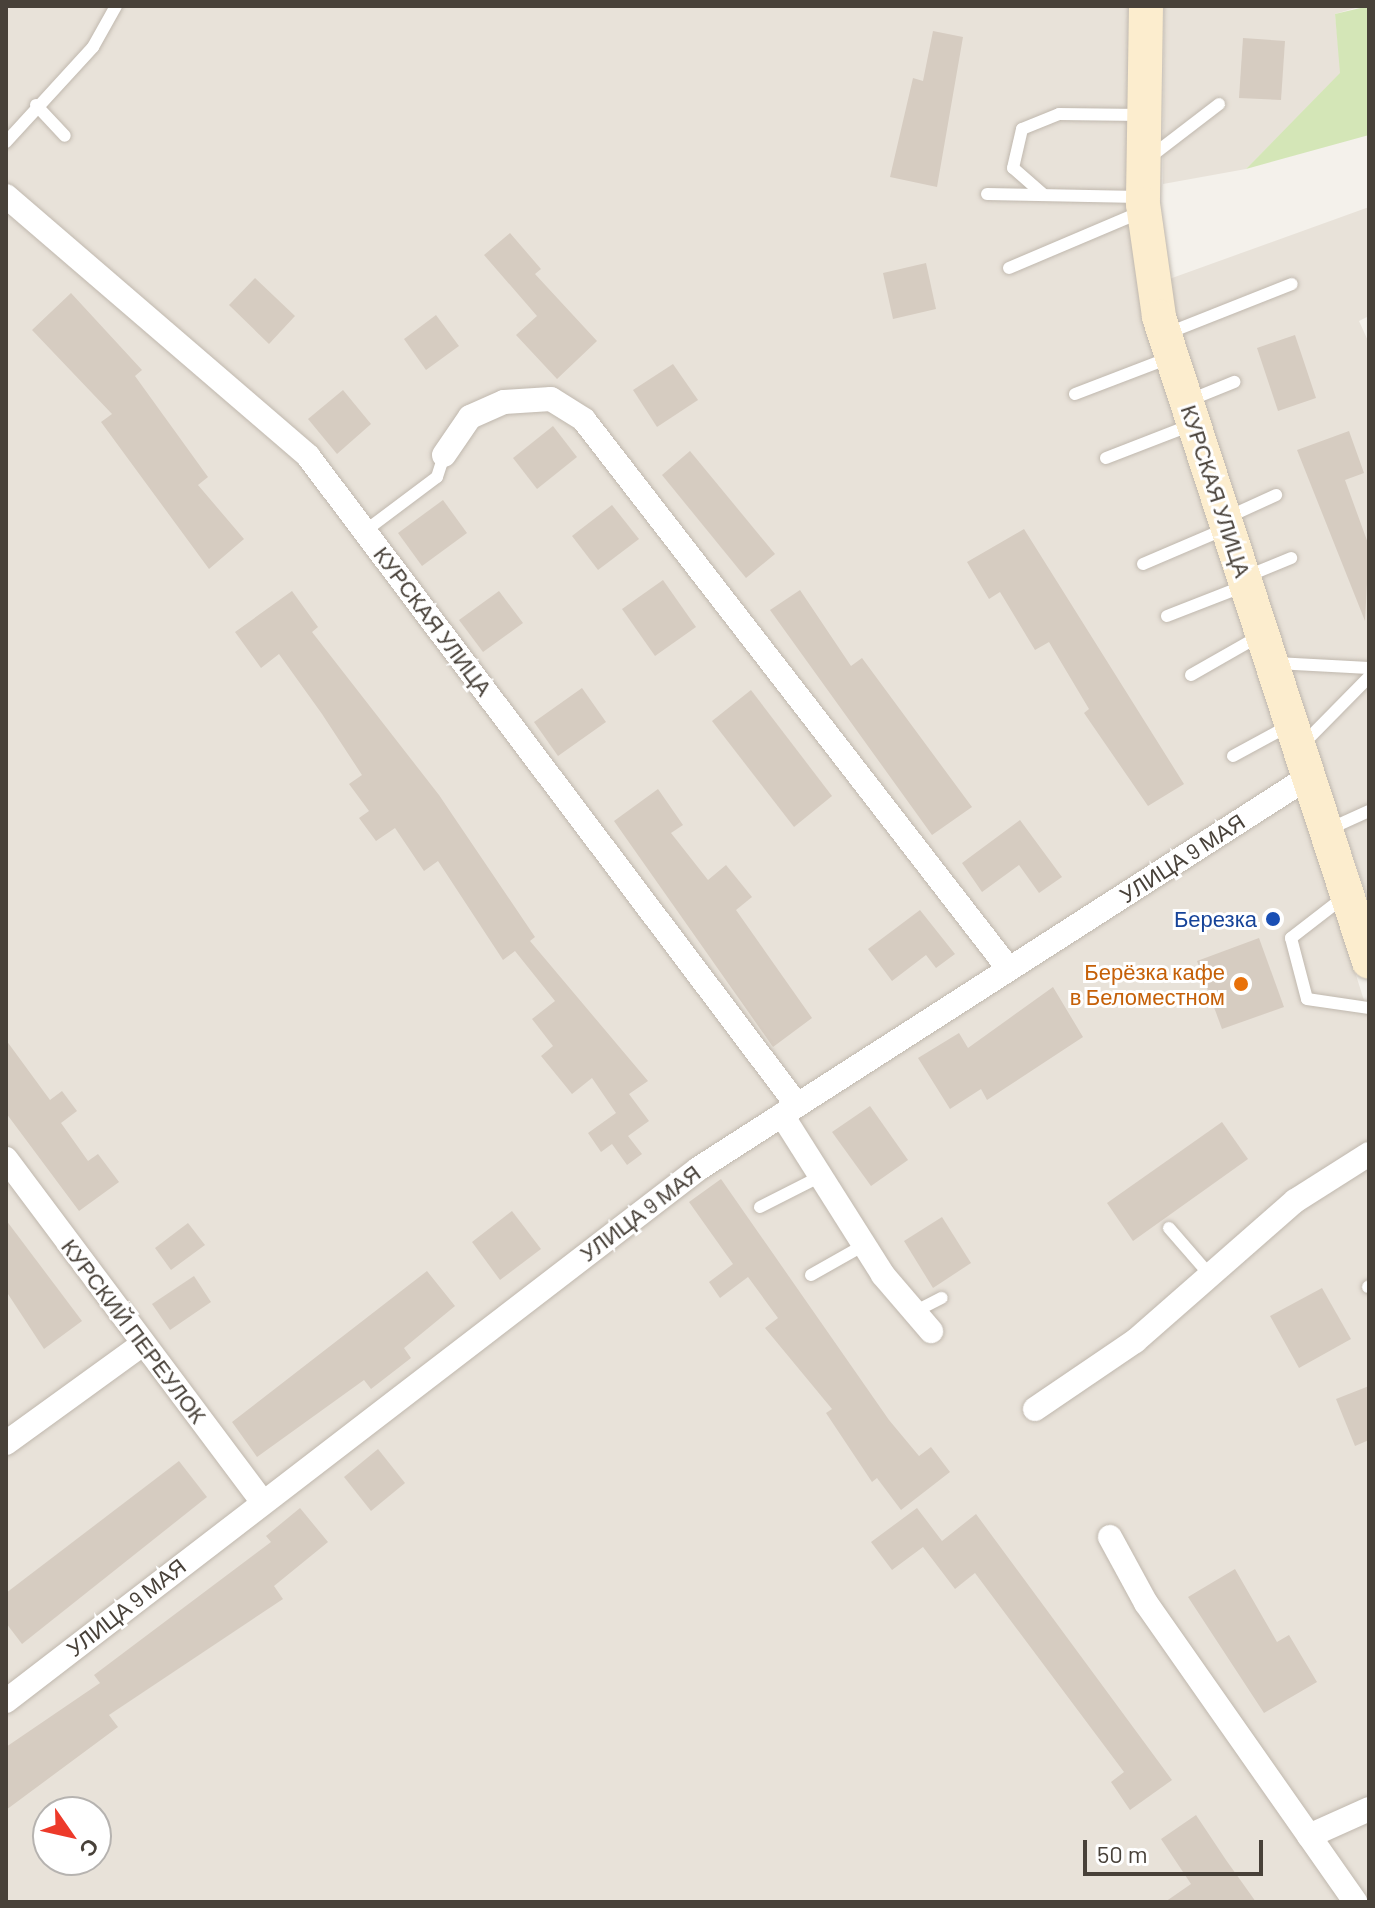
<!DOCTYPE html>
<html>
<head>
<meta charset="utf-8">
<style>
	body { margin:0 }
	#map { position:relative; width:1375px; height:1908px; overflow:hidden; background:#f4f1eb; font-family:Barlow,sans-serif }
	div>[style] { position:absolute }
	.residential>* { inset:0; background:#e8e2d9 }
	.green>* { inset:0; background:#d4e6b7 }
	.building>* { inset:0; background:#d6ccc1 }
	.roads { filter:drop-shadow(0 0 2px #c0b8ae) drop-shadow(0 0 2px #c0b8ae) }
	.lane>* { height:12px; margin:-6px; padding:0 6px; transform-origin:6px; border-radius:6px; background:#fff }
	.street>* { height:24px; margin:-12px; padding:0 12px; transform-origin:12px; border-radius:12px; background:#fff }
	.secondary>* { height:34px; margin:-17px; padding:0 17px; transform-origin:17px; border-radius:17px; background:#fcedce }
	.dots>* { width:22px; height:22px; translate:-50% -50%; box-sizing:border-box; border:4px solid #fff; border-radius:50% }
	span { translate:-50% -50%; white-space:nowrap; text-align:center; line-height:1.15; -webkit-text-stroke:6px #fff; paint-order:stroke }
	.street-label { font-size:22px; color:#484139 }
	.transit-label { font-size:22px; color:#164399 }
	.right { translate:-100% -50%; text-align:right }
	.food-label { font-size:22px; color:#c56008 }
	.frame { position:absolute; inset:0; border:8px solid #484139; pointer-events:none }
	.north { position:absolute; left:32px; top:1796px; width:80px; height:80px; box-sizing:border-box; background:#fff; border:2px solid #b6b3b0; border-radius:50%; rotate:124deg; font-size:22px; font-weight:700; line-height:32px; text-align:center; color:#484139 }
	.north::after { content:''; display:block; margin:auto; width:28px; height:36px; background:#ed3a2a; clip-path:polygon(50% 0,100% 100%,50% 72%,0 100%) }
	.scale { position:absolute; left:1083px; top:1840px; width:180px; height:36px; box-sizing:border-box; border:4px solid #484139; border-top:0; padding-left:10px; font-size:24px; line-height:28px; white-space:nowrap; color:#484139; -webkit-text-stroke:6px #fff; paint-order:stroke }
</style>
</head>
<body>
<div id="map">
	<div class="residential">
		<div style="clip-path:polygon(evenodd,6px 6px,1133px 6px,1150px 328px,1369px 1016px,1369px 1902px,6px 1902px,6px 6px,48px 1812px,96px 1812px,96px 1860px,48px 1860px,48px 1812px)"></div>
		<div style="clip-path:polygon(1164px 6px,1362px 6px,1335px 14px,1341px 73px,1246px 169px,1163px 184px)"></div>
		<div style="clip-path:polygon(1369px 207px,1369px 316px,1359px 321px,1369px 343px,1369px 902px,1165px 316px,1161px 282px)"></div>
	</div>
	<div class="green">
		<div style="clip-path:polygon(1369px 6px,1369px 135px,1246px 169px,1340px 73px,1335px 14px)"></div>
	</div>
	<div class="building">
		<div style="clip-path:polygon(933px 31px,963px 37px,937px 187px,890px 177px,913px 78px,923px 81px)"></div>
		<div style="clip-path:polygon(1243px 38px,1285px 41px,1281px 100px,1239px 98px)"></div>
		<div style="clip-path:polygon(510px 233px,541px 269px,535px 274px,597px 341px,557px 379px,516px 335px,537px 316px,484px 255px)"></div>
		<div style="clip-path:polygon(926px 263px,936px 309px,893px 319px,883px 273px)"></div>
		<div style="clip-path:polygon(255px 278px,295px 316px,269px 344px,229px 305px)"></div>
		<div style="clip-path:polygon(71px 293px,142px 370px,135px 376px,208px 477px,198px 485px,244px 539px,209px 569px,101px 422px,112px 414px,32px 330px)"></div>
		<div style="clip-path:polygon(436px 315px,459px 346px,426px 370px,404px 339px)"></div>
		<div style="clip-path:polygon(1295px 335px,1316px 398px,1278px 411px,1257px 348px)"></div>
		<div style="clip-path:polygon(673px 364px,698px 400px,657px 427px,633px 390px)"></div>
		<div style="clip-path:polygon(343px 390px,371px 424px,337px 454px,308px 419px)"></div>
		<div style="clip-path:polygon(553px 426px,577px 457px,537px 489px,513px 458px)"></div>
		<div style="clip-path:polygon(1349px 431px,1364px 473px,1345px 480px,1369px 546px,1365px 621px,1297px 450px)"></div>
		<div style="clip-path:polygon(690px 451px,775px 554px,746px 578px,662px 475px)"></div>
		<div style="clip-path:polygon(443px 500px,467px 533px,422px 566px,398px 533px)"></div>
		<div style="clip-path:polygon(612px 505px,639px 539px,598px 570px,572px 536px)"></div>
		<div style="clip-path:polygon(1024px 529px,1184px 784px,1148px 806px,1084px 713px,1089px 709px,1049px 642px,1035px 650px,1000px 592px,989px 599px,967px 562px)"></div>
		<div style="clip-path:polygon(663px 580px,696px 627px,655px 656px,622px 609px)"></div>
		<div style="clip-path:polygon(800px 590px,851px 666px,862px 658px,972px 807px,932px 835px,770px 610px)"></div>
		<div style="clip-path:polygon(292px 591px,318px 627px,312px 632px,439px 795px,535px 937px,530px 941px,648px 1081px,629px 1094px,649px 1121px,628px 1136px,642px 1154px,627px 1165px,612px 1144px,601px 1152px,588px 1133px,616px 1113px,592px 1078px,572px 1094px,541px 1056px,553px 1046px,532px 1019px,555px 1001px,515px 951px,503px 960px,438px 861px,424px 871px,395px 828px,376px 841px,359px 818px,369px 811px,349px 784px,362px 775px,322px 714px,279px 654px,261px 668px,235px 632px)"></div>
		<div style="clip-path:polygon(499px 591px,523px 623px,483px 652px,459px 620px)"></div>
		<div style="clip-path:polygon(582px 688px,606px 722px,558px 756px,534px 722px)"></div>
		<div style="clip-path:polygon(751px 690px,832px 796px,794px 827px,712px 721px)"></div>
		<div style="clip-path:polygon(658px 789px,683px 825px,671px 833px,708px 880px,726px 865px,752px 897px,736px 910px,812px 1018px,773px 1047px,614px 821px)"></div>
		<div style="clip-path:polygon(1020px 820px,1062px 877px,1039px 893px,1019px 865px,982px 892px,962px 863px)"></div>
		<div style="clip-path:polygon(920px 910px,955px 954px,936px 968px,926px 955px,892px 981px,868px 949px)"></div>
		<div style="clip-path:polygon(1259px 938px,1284px 1007px,1222px 1029px,1197px 961px)"></div>
		<div style="clip-path:polygon(1053px 987px,1083px 1037px,987px 1100px,981px 1089px,950px 1109px,918px 1058px,959px 1033px,968px 1048px)"></div>
		<div style="clip-path:polygon(6px 1040px,50px 1100px,62px 1091px,77px 1111px,61px 1123px,88px 1161px,98px 1154px,119px 1182px,79px 1211px,6px 1113px)"></div>
		<div style="clip-path:polygon(870px 1106px,908px 1160px,871px 1186px,832px 1132px)"></div>
		<div style="clip-path:polygon(1222px 1122px,1248px 1159px,1133px 1241px,1107px 1203px)"></div>
		<div style="clip-path:polygon(721px 1179px,889px 1420px,919px 1456px,931px 1447px,950px 1472px,901px 1510px,877px 1478px,872px 1482px,826px 1413px,832px 1409px,765px 1328px,778px 1318px,748px 1277px,720px 1298px,709px 1282px,733px 1264px,689px 1202px)"></div>
		<div style="clip-path:polygon(512px 1211px,541px 1249px,500px 1280px,472px 1242px)"></div>
		<div style="clip-path:polygon(942px 1217px,971px 1263px,933px 1288px,904px 1241px)"></div>
		<div style="clip-path:polygon(6px 1220px,82px 1321px,44px 1349px,6px 1291px)"></div>
		<div style="clip-path:polygon(188px 1223px,205px 1245px,171px 1270px,155px 1248px)"></div>
		<div style="clip-path:polygon(427px 1271px,455px 1306px,404px 1348px,411px 1358px,371px 1389px,364px 1380px,257px 1457px,232px 1422px)"></div>
		<div style="clip-path:polygon(194px 1276px,211px 1302px,170px 1330px,152px 1304px)"></div>
		<div style="clip-path:polygon(1322px 1288px,1351px 1339px,1299px 1368px,1270px 1316px)"></div>
		<div style="clip-path:polygon(1369px 1386px,1369px 1440px,1355px 1446px,1336px 1399px)"></div>
		<div style="clip-path:polygon(378px 1449px,405px 1483px,371px 1511px,344px 1477px)"></div>
		<div style="clip-path:polygon(179px 1461px,207px 1497px,22px 1644px,6px 1623px,6px 1593px)"></div>
		<div style="clip-path:polygon(300px 1508px,328px 1542px,274px 1586px,283px 1599px,109px 1715px,118px 1727px,6px 1810px,6px 1747px,100px 1683px,94px 1675px,271px 1542px,266px 1536px)"></div>
		<div style="clip-path:polygon(917px 1508px,942px 1541px,976px 1514px,1172px 1780px,1130px 1810px,1111px 1782px,1124px 1772px,975px 1573px,955px 1589px,923px 1547px,892px 1570px,871px 1542px)"></div>
		<div style="clip-path:polygon(1235px 1569px,1277px 1642px,1289px 1635px,1317px 1682px,1264px 1713px,1188px 1597px)"></div>
		<div style="clip-path:polygon(1196px 1815px,1226px 1860px,1256px 1902px,1165px 1902px,1191px 1884px,1161px 1839px)"></div>
	</div>
	<div class="roads">
		<div class="lane">
			<div style="left:36px;top:105px;width:42px;rotate:46.9deg"></div>
			<div style="left:6px;top:142px;width:129px;rotate:-47.5deg"></div>
			<div style="left:93px;top:47px;width:47px;rotate:-60.7deg"></div>
			<div style="left:1150px;top:157px;width:87px;rotate:-37.5deg"></div>
			<div style="left:987px;top:194px;width:153px;rotate:1.1deg"></div>
			<div style="left:1044px;top:195px;width:41px;rotate:-138.9deg"></div>
			<div style="left:1013px;top:168px;width:40px;rotate:-77deg"></div>
			<div style="left:1022px;top:129px;width:40px;rotate:-22deg"></div>
			<div style="left:1059px;top:114px;width:82px;rotate:0.7deg"></div>
			<div style="left:1009px;top:268px;width:143px;rotate:-23deg"></div>
			<div style="left:1168px;top:333px;width:133px;rotate:-21.6deg"></div>
			<div style="left:1075px;top:394px;width:101px;rotate:-21deg"></div>
			<div style="left:1190px;top:400px;width:48px;rotate:-22.2deg"></div>
			<div style="left:1106px;top:458px;width:91px;rotate:-21.2deg"></div>
			<div style="left:1228px;top:517px;width:53px;rotate:-24.6deg"></div>
			<div style="left:365px;top:531px;width:90px;rotate:-36.9deg"></div>
			<div style="left:437px;top:477px;width:23px;rotate:-72deg"></div>
			<div style="left:1143px;top:564px;width:89px;rotate:-23.1deg"></div>
			<div style="left:1245px;top:577px;width:50px;rotate:-22.4deg"></div>
			<div style="left:1167px;top:616px;width:83px;rotate:-21.3deg"></div>
			<div style="left:1276px;top:663px;width:93px;rotate:3.1deg"></div>
			<div style="left:1191px;top:675px;width:81px;rotate:-29.7deg"></div>
			<div style="left:1303px;top:744px;width:94px;rotate:-45.4deg"></div>
			<div style="left:1233px;top:756px;width:65px;rotate:-28.5deg"></div>
			<div style="left:1327px;top:830px;width:46px;rotate:-24.3deg"></div>
			<div style="left:1344px;top:897px;width:67px;rotate:142.3deg"></div>
			<div style="left:1291px;top:938px;width:63px;rotate:75.3deg"></div>
			<div style="left:1307px;top:999px;width:63px;rotate:8.3deg"></div>
			<div style="left:760px;top:1207px;width:68px;rotate:-26.9deg"></div>
			<div style="left:1169px;top:1228px;width:61px;rotate:49deg"></div>
			<div style="left:811px;top:1275px;width:61px;rotate:-29.5deg"></div>
			<div style="left:1368px;top:1287px;width:1px;rotate:-45deg"></div>
			<div style="left:914px;top:1312px;width:31px;rotate:-27deg"></div>
		</div>
		<div class="street">
			<div style="left:6px;top:196px;width:399px;rotate:40.7deg"></div>
			<div style="left:308px;top:456px;width:813px;rotate:53deg"></div>
			<div style="left:444px;top:455px;width:46px;rotate:-55.6deg"></div>
			<div style="left:470px;top:417px;width:37px;rotate:-24deg"></div>
			<div style="left:504px;top:402px;width:47px;rotate:-3.7deg"></div>
			<div style="left:551px;top:399px;width:39px;rotate:32deg"></div>
			<div style="left:584px;top:420px;width:694px;rotate:52.26deg"></div>
			<div style="left:782px;top:1115px;width:189px;rotate:57.7deg"></div>
			<div style="left:883px;top:1275px;width:74px;rotate:49.4deg"></div>
			<div style="left:6px;top:1159px;width:427px;rotate:53.2deg"></div>
			<div style="left:1035px;top:1409px;width:121px;rotate:-34.2deg"></div>
			<div style="left:1135px;top:1341px;width:213px;rotate:-41.2deg"></div>
			<div style="left:1295px;top:1201px;width:88px;rotate:-32.4deg"></div>
			<div style="left:6px;top:1443px;width:169px;rotate:-35.9deg"></div>
			<div style="left:1110px;top:1537px;width:75px;rotate:61.4deg"></div>
			<div style="left:1146px;top:1603px;width:365px;rotate:55deg"></div>
			<div style="left:6px;top:1701px;width:873px;rotate:-37.55deg"></div>
			<div style="left:698px;top:1169px;width:727px;rotate:-32.71deg"></div>
			<div style="left:1309px;top:1836px;width:66px;rotate:-24.2deg"></div>
		</div>
		<div class="secondary">
			<div style="left:1146px;top:6px;width:198px;rotate:90.9deg"></div>
			<div style="left:1143px;top:204px;width:114px;rotate:81.9deg"></div>
			<div style="left:1159px;top:317px;width:678px;rotate:71.97deg"></div>
		</div>
	</div>
	<div class="dots">
		<div style="left:1273px;top:919px;background:#1a4fb4"></div>
		<div style="left:1241px;top:984px;background:#e8710a"></div>
	</div>
	<div class="street-label">
		<span style="left:1216px;top:491px;rotate:72deg">КУРСКАЯ УЛИЦА</span>
		<span style="left:433px;top:621px;rotate:53deg">КУРСКАЯ УЛИЦА</span>
		<span style="left:1182px;top:858px;rotate:-33deg">УЛИЦА 9 МАЯ</span>
		<span style="left:640px;top:1213px;rotate:-37deg">УЛИЦА 9 МАЯ</span>
		<span style="left:134px;top:1331px;rotate:53deg">КУРСКИЙ ПЕРЕУЛОК</span>
		<span style="left:126px;top:1607px;rotate:-38deg">УЛИЦА 9 МАЯ</span>
	</div>
	<div class="transit-label">
		<span class="right" style="left:1257px;top:919px">Березка</span>
	</div>
	<div class="food-label">
		<span class="right" style="left:1225px;top:984px">Берёзка кафе<br>в Беломестном</span>
	</div>
	<div class="frame"></div>
	<div class="north">С</div>
	<div class="scale">50 m</div>
</div>
</body>
</html>
